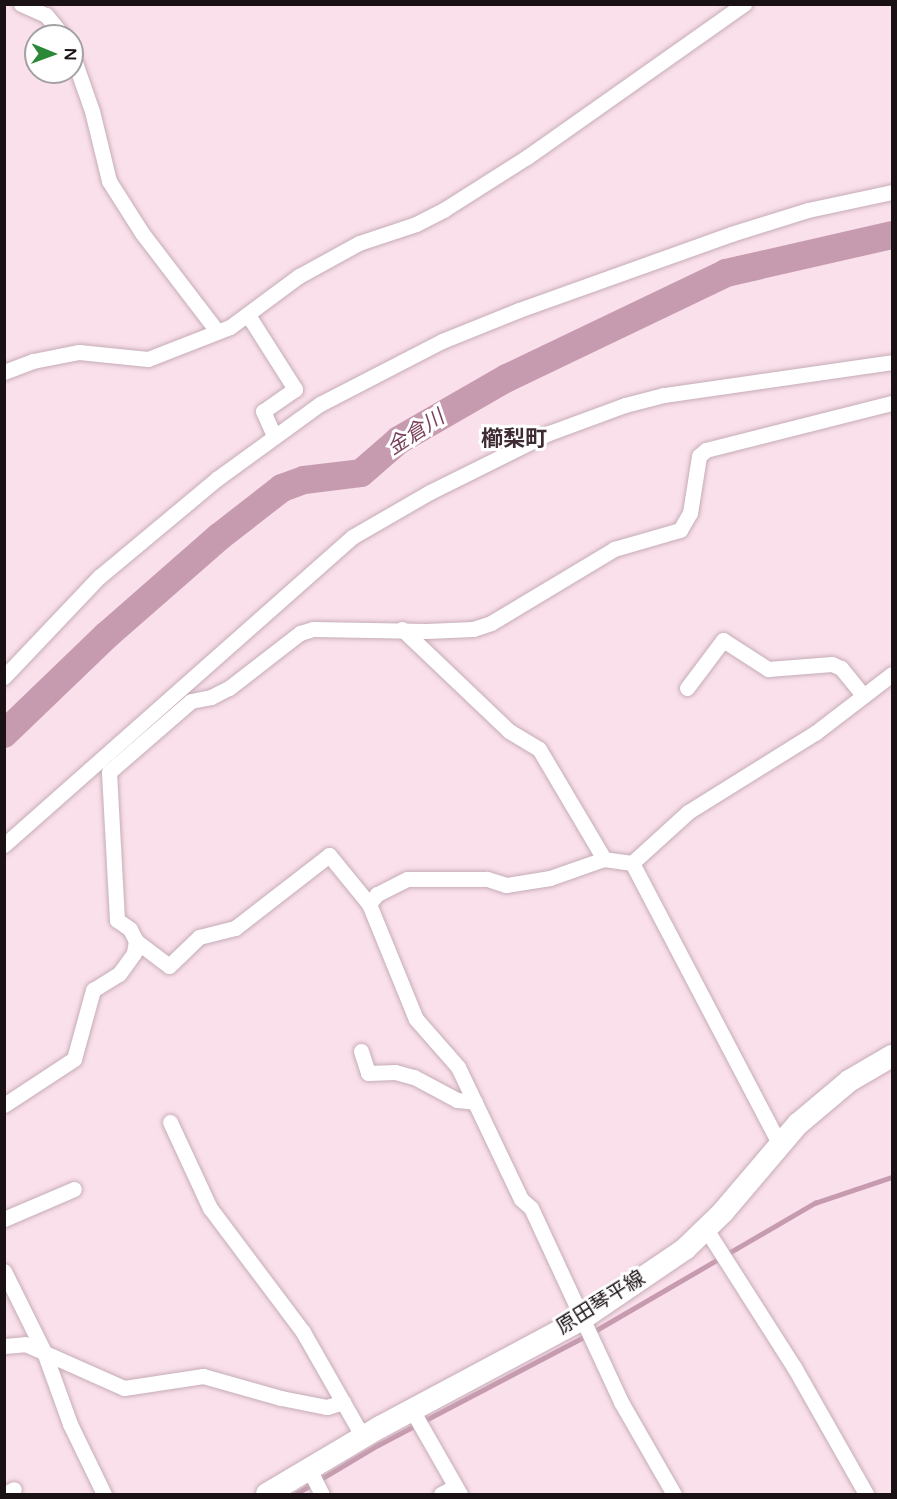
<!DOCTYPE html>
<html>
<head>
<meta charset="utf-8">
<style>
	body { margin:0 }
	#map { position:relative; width:897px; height:1499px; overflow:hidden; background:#fae0eb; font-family:"Varela Round","Noto Sans JP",sans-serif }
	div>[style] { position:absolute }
	.stream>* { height:4.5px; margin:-2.25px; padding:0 2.25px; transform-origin:2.25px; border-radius:2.25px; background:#c79baf }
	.river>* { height:28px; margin:-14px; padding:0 14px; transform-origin:14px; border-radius:14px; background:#c79baf }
	.roads { filter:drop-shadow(0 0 2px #c5acb7) drop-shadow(0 0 2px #c5acb7) }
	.street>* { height:15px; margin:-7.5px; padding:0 7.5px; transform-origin:7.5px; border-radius:7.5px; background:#fff }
	.secondary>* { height:22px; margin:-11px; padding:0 11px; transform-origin:11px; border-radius:11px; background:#fff }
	span { translate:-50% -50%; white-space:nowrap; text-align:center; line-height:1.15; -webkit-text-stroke:6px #fff; paint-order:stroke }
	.street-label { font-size:20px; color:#191114 }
	.water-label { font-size:21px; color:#7b415d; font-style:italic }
	.quarter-label { font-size:22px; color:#3e2b33; font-weight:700 }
	.frame { position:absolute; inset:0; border:6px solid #191114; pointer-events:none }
	.north { position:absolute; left:24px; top:24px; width:60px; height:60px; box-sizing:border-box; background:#fff; border:2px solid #a3a0a1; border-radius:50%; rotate:91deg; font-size:16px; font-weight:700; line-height:24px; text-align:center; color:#191114 }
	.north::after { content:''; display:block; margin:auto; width:21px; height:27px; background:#2c8839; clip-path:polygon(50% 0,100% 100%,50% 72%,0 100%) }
</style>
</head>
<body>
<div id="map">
	<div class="stream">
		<div style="left:593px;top:1332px;width:257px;rotate:-30.2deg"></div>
		<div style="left:815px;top:1203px;width:81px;rotate:-18.7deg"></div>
		<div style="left:296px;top:1494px;width:96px;rotate:-30.9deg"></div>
		<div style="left:378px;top:1445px;width:235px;rotate:-27.7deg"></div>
	</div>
	<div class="river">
		<div style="left:4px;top:734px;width:143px;rotate:-43.9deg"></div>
		<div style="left:107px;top:635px;width:149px;rotate:-41.2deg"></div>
		<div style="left:219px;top:537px;width:80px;rotate:-37.9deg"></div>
		<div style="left:282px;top:488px;width:23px;rotate:-20deg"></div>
		<div style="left:304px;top:480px;width:57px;rotate:-7deg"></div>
		<div style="left:361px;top:473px;width:50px;rotate:-41deg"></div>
		<div style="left:399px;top:440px;width:125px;rotate:-29.9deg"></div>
		<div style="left:507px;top:378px;width:243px;rotate:-25.6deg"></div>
		<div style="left:726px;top:273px;width:170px;rotate:-12.9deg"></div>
	</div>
	<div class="roads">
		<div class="street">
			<div style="left:21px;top:4px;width:27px;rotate:24deg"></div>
			<div style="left:46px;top:15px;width:27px;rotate:51deg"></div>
			<div style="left:72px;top:54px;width:60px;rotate:70.7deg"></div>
			<div style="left:92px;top:111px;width:72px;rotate:76.3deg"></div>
			<div style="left:109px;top:181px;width:62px;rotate:57.6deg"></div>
			<div style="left:142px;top:233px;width:123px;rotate:52.6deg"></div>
			<div style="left:248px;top:315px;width:88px;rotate:57.6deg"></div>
			<div style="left:295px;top:389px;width:39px;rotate:145deg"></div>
			<div style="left:263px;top:411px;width:27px;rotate:66deg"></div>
			<div style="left:4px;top:372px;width:31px;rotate:-21deg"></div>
			<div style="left:33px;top:361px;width:47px;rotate:-11.1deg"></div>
			<div style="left:79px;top:352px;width:69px;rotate:5.8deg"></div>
			<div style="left:148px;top:359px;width:88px;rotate:-21.3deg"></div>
			<div style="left:230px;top:327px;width:86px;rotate:-36.5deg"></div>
			<div style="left:299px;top:276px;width:68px;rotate:-28.8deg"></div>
			<div style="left:359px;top:243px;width:60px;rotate:-18.4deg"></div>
			<div style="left:416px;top:224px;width:33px;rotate:-27deg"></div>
			<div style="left:445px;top:209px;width:97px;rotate:-32.4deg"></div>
			<div style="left:527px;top:157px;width:266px;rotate:-35.2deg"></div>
			<div style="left:402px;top:629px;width:148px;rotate:43.6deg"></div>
			<div style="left:509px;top:731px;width:35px;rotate:31deg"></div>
			<div style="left:539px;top:749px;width:128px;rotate:59.4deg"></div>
			<div style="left:4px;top:677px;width:138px;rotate:-46.5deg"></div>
			<div style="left:99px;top:577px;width:155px;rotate:-39.8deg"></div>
			<div style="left:218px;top:478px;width:126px;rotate:-36deg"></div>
			<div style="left:320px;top:404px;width:137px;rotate:-27.3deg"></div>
			<div style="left:442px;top:341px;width:83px;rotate:-21.9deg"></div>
			<div style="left:519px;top:310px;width:225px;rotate:-19.7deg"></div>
			<div style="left:731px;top:234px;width:81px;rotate:-17.3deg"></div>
			<div style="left:808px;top:210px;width:86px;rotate:-12.1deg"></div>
			<div style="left:687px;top:688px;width:60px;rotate:-53.1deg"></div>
			<div style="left:723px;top:640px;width:54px;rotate:32.8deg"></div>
			<div style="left:768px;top:669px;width:64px;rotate:-4.5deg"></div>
			<div style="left:832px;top:664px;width:10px;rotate:24deg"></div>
			<div style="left:841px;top:668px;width:33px;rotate:51deg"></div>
			<div style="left:4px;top:845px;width:465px;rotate:-41.5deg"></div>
			<div style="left:352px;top:537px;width:90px;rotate:-30deg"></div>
			<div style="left:430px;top:492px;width:133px;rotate:-26.4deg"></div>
			<div style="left:549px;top:433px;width:81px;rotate:-20.2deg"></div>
			<div style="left:625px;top:405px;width:40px;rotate:-14.4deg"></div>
			<div style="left:664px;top:395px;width:230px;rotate:-8.2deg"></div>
			<div style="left:632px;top:863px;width:28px;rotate:-172deg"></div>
			<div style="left:604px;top:859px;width:57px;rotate:160.6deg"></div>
			<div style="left:550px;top:878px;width:45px;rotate:171deg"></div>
			<div style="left:506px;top:885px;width:20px;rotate:-162deg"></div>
			<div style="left:487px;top:879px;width:80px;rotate:180deg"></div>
			<div style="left:407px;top:879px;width:34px;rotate:153deg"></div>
			<div style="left:377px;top:894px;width:13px;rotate:129deg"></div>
			<div style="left:369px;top:904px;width:124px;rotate:67.8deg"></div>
			<div style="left:416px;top:1019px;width:64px;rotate:48.8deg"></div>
			<div style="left:458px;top:1067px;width:146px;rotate:64.5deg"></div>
			<div style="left:521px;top:1199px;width:13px;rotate:42deg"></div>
			<div style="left:531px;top:1208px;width:214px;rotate:65.1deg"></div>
			<div style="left:621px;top:1402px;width:106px;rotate:60.1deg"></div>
			<div style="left:632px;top:863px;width:76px;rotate:-42.3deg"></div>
			<div style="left:688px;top:812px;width:150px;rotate:-31.9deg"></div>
			<div style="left:815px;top:733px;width:97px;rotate:-37.5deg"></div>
			<div style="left:632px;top:863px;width:318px;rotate:62.3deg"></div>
			<div style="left:136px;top:941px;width:41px;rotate:37.1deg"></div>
			<div style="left:169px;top:966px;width:42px;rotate:-44deg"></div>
			<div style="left:199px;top:937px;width:37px;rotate:-14deg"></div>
			<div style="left:235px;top:928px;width:119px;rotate:-37.8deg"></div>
			<div style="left:329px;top:855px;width:63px;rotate:50.8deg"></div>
			<div style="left:361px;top:1051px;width:23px;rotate:72deg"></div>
			<div style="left:368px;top:1073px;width:27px;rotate:-2deg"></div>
			<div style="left:395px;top:1072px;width:20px;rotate:15deg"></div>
			<div style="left:414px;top:1077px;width:49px;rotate:28.1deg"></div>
			<div style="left:457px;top:1100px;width:18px;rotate:6deg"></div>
			<div style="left:4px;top:1105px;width:84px;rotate:-33.3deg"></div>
			<div style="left:74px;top:1059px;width:72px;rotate:-74.6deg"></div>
			<div style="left:93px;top:990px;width:31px;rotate:-32deg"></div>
			<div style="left:119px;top:974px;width:26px;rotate:-54deg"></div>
			<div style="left:134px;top:953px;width:12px;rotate:-81deg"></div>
			<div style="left:136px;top:941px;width:13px;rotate:-117deg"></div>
			<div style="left:130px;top:929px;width:16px;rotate:-145deg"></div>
			<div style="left:117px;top:920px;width:148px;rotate:-93.1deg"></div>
			<div style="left:109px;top:772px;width:108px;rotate:-40.9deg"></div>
			<div style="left:191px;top:701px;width:20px;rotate:-11deg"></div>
			<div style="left:211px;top:697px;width:20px;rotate:-27deg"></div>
			<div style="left:229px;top:688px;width:90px;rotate:-37.8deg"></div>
			<div style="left:300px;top:633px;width:14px;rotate:-17deg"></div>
			<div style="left:313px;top:629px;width:113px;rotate:1deg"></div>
			<div style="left:426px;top:631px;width:47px;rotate:-2.4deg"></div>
			<div style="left:473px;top:629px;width:19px;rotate:-18deg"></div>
			<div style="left:491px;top:623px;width:144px;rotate:-31deg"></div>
			<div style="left:614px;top:549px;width:69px;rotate:-16.1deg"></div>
			<div style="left:680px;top:530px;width:20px;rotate:-60deg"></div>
			<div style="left:690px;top:513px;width:58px;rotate:-81deg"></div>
			<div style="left:699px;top:456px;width:9px;rotate:-41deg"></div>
			<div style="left:706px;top:450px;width:192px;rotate:-14.2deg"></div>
			<div style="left:170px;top:1122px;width:95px;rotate:65.1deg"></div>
			<div style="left:210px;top:1208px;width:155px;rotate:53.1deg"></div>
			<div style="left:303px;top:1332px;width:121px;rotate:60.3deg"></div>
			<div style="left:4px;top:1219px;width:76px;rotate:-23.2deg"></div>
			<div style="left:706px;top:1229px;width:164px;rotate:57.5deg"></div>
			<div style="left:794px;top:1367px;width:146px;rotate:60.4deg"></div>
			<div style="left:4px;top:1271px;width:90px;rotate:63.7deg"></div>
			<div style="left:44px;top:1352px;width:77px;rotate:70.1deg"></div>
			<div style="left:70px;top:1424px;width:78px;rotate:64.1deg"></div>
			<div style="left:4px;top:1346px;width:21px;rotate:-5deg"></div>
			<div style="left:25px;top:1344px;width:108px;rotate:24deg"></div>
			<div style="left:124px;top:1388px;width:80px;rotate:-8.6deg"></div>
			<div style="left:203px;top:1376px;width:81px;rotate:15.8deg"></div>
			<div style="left:281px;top:1398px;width:47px;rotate:11.1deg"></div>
			<div style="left:327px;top:1407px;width:17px;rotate:-17deg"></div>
			<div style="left:412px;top:1410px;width:97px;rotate:60.3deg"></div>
			<div style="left:309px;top:1469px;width:28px;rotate:63deg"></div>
			<div style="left:5px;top:1494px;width:10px;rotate:-29deg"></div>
			<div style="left:441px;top:1494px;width:16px;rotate:-27deg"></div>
		</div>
		<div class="secondary">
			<div style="left:267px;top:1494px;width:131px;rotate:-30.7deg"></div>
			<div style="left:380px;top:1427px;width:229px;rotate:-28.1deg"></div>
			<div style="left:582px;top:1319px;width:125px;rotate:-34.2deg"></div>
			<div style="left:685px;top:1249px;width:53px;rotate:-44.2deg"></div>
			<div style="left:723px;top:1212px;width:116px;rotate:-49.6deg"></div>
			<div style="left:798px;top:1124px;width:67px;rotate:-40.1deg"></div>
			<div style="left:849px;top:1081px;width:50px;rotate:-30.2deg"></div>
		</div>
	</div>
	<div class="street-label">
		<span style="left:601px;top:1303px;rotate:-32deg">原田琴平線</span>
	</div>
	<div class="water-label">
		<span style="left:416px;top:433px;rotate:-33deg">金倉川</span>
	</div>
	<div class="quarter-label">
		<span style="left:514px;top:440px">櫛梨町</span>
	</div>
	<div class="frame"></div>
	<div class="north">N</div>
</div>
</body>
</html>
